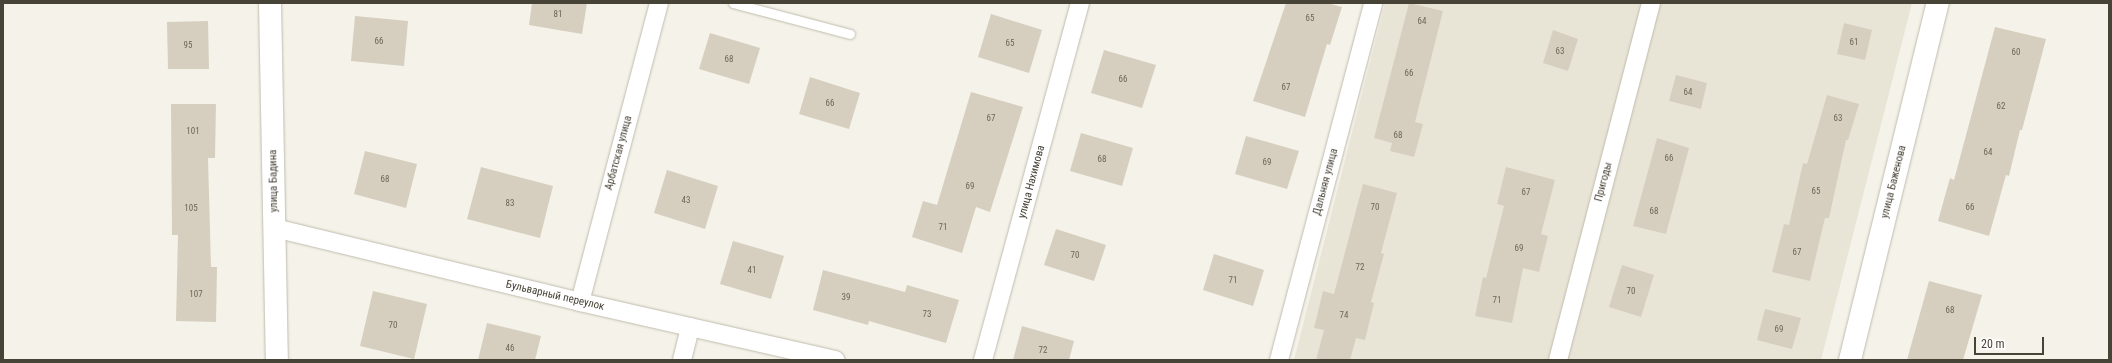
<!DOCTYPE html>
<html>
<head>
<meta charset="utf-8">
<style>
	body { margin:0 }
	#map { position:relative; width:2112px; height:363px; overflow:hidden; background:#f4f2e9; font-family:"Roboto Condensed",sans-serif }
	div>[style] { position:absolute }
	.residential>* { inset:0; background:#e8e5d7 }
	.building>* { inset:0; background:#d6cfbf }
	.roads { filter:drop-shadow(0 0 1px #c0bbac) drop-shadow(0 0 1px #c0bbac) }
	.service>* { height:9px; margin:-4.5px; padding:0 4.5px; transform-origin:4.5px; border-radius:4.5px; background:#fff }
	.minor>* { height:18px; margin:-9px; padding:0 9px; transform-origin:9px; border-radius:9px; background:#fff }
	.tertiary>* { height:22px; margin:-11px; padding:0 11px; transform-origin:11px; border-radius:11px; background:#fff }
	span { translate:-50% -50%; white-space:nowrap; text-align:center; line-height:1.15; -webkit-text-stroke:3.5px #fff; paint-order:stroke }
	.number-label { font-size:9px; color:#6c6659 }
	.number-label span { -webkit-text-stroke-width:0 }
	.street-label { font-size:11px; color:#484337 }
	.frame { position:absolute; inset:0; border:4px solid #484337; pointer-events:none }
	.scale { position:absolute; left:1974px; top:337px; width:70px; height:18px; box-sizing:border-box; border:2px solid #484337; border-top:0; padding-left:5px; font-size:12px; line-height:14px; white-space:nowrap; color:#484337; -webkit-text-stroke:3px #fff; paint-order:stroke }
</style>
</head>
<body>
<div id="map">
	<div class="residential">
		<div style="clip-path:polygon(1385px 3px,1912px 3px,1821px 360px,1294px 360px)"></div>
	</div>
	<div class="building">
		<div style="clip-path:polygon(532px 3px,587px 3px,582px 34px,529px 25px)"></div>
		<div style="clip-path:polygon(1286px 3px,1327px 3px,1342px 7px,1330px 45px,1327px 44px,1305px 117px,1253px 101px)"></div>
		<div style="clip-path:polygon(1409px 3px,1443px 11px,1415px 122px,1423px 124px,1414px 157px,1390px 151px,1392px 143px,1374px 138px)"></div>
		<div style="clip-path:polygon(991px 14px,1042px 30px,1029px 73px,978px 57px)"></div>
		<div style="clip-path:polygon(355px 16px,408px 21px,404px 66px,351px 61px)"></div>
		<div style="clip-path:polygon(208px 21px,209px 69px,168px 69px,167px 22px)"></div>
		<div style="clip-path:polygon(1844px 23px,1872px 30px,1865px 60px,1837px 54px)"></div>
		<div style="clip-path:polygon(1995px 27px,2046px 39px,2022px 130px,2020px 130px,2009px 176px,2006px 175px,1989px 236px,1938px 221px,1950px 178px,1954px 180px)"></div>
		<div style="clip-path:polygon(1553px 30px,1578px 39px,1568px 71px,1543px 63px)"></div>
		<div style="clip-path:polygon(710px 33px,760px 48px,749px 84px,699px 69px)"></div>
		<div style="clip-path:polygon(1104px 50px,1156px 65px,1142px 108px,1091px 93px)"></div>
		<div style="clip-path:polygon(1676px 75px,1707px 83px,1701px 109px,1669px 101px)"></div>
		<div style="clip-path:polygon(810px 77px,860px 93px,849px 129px,799px 114px)"></div>
		<div style="clip-path:polygon(971px 92px,1023px 107px,990px 212px,976px 207px,962px 253px,912px 237px,923px 201px,937px 205px)"></div>
		<div style="clip-path:polygon(1827px 95px,1859px 104px,1848px 140px,1846px 140px,1829px 218px,1825px 218px,1810px 281px,1772px 272px,1784px 224px,1789px 225px,1803px 163px,1807px 164px)"></div>
		<div style="clip-path:polygon(171px 104px,216px 104px,215px 158px,208px 158px,211px 267px,217px 267px,216px 322px,176px 321px,178px 235px,172px 235px)"></div>
		<div style="clip-path:polygon(1081px 133px,1133px 148px,1122px 186px,1070px 171px)"></div>
		<div style="clip-path:polygon(1246px 136px,1299px 151px,1287px 189px,1235px 174px)"></div>
		<div style="clip-path:polygon(1657px 138px,1689px 148px,1666px 234px,1633px 226px)"></div>
		<div style="clip-path:polygon(365px 151px,417px 164px,406px 208px,354px 194px)"></div>
		<div style="clip-path:polygon(481px 167px,553px 186px,540px 238px,467px 219px)"></div>
		<div style="clip-path:polygon(1506px 167px,1555px 180px,1541px 234px,1548px 236px,1539px 272px,1523px 268px,1512px 323px,1475px 316px,1483px 277px,1486px 278px,1504px 206px,1497px 204px)"></div>
		<div style="clip-path:polygon(667px 170px,718px 186px,705px 229px,654px 213px)"></div>
		<div style="clip-path:polygon(1363px 184px,1397px 193px,1381px 253px,1384px 254px,1371px 302px,1374px 303px,1365px 340px,1356px 338px,1350px 360px,1316px 360px,1324px 330px,1314px 328px,1323px 291px,1334px 294px)"></div>
		<div style="clip-path:polygon(1056px 229px,1106px 245px,1094px 281px,1044px 265px)"></div>
		<div style="clip-path:polygon(733px 241px,784px 256px,771px 299px,720px 284px)"></div>
		<div style="clip-path:polygon(1214px 254px,1264px 270px,1253px 306px,1203px 290px)"></div>
		<div style="clip-path:polygon(1622px 265px,1654px 275px,1641px 317px,1609px 307px)"></div>
		<div style="clip-path:polygon(823px 270px,905px 292px,907px 285px,959px 300px,946px 343px,869px 321px,868px 325px,813px 310px)"></div>
		<div style="clip-path:polygon(1929px 281px,1982px 295px,1963px 360px,1907px 360px)"></div>
		<div style="clip-path:polygon(373px 291px,427px 304px,414px 359px,360px 346px)"></div>
		<div style="clip-path:polygon(1765px 309px,1801px 318px,1792px 349px,1757px 340px)"></div>
		<div style="clip-path:polygon(487px 323px,541px 336px,535px 360px,478px 360px)"></div>
		<div style="clip-path:polygon(1022px 326px,1074px 341px,1069px 360px,1013px 360px)"></div>
	</div>
	<div class="roads">
		<div class="service">
			<div style="left:733px;top:3px;width:121px;rotate:14.8deg"></div>
		</div>
		<div class="minor">
			<div style="left:275px;top:228px;width:314px;rotate:13.6deg"></div>
			<div style="left:580px;top:302px;width:262px;rotate:12.8deg"></div>
			<div style="left:580px;top:302px;width:309px;rotate:-75.2deg"></div>
			<div style="left:682px;top:360px;width:34px;rotate:-76deg"></div>
			<div style="left:983px;top:360px;width:370px;rotate:-74.8deg"></div>
			<div style="left:1279px;top:360px;width:369px;rotate:-75.2deg"></div>
			<div style="left:1558px;top:360px;width:369px;rotate:-75.4deg"></div>
		</div>
		<div class="tertiary">
			<div style="left:270px;top:3px;width:357px;rotate:88.9deg"></div>
			<div style="left:1850px;top:360px;width:368px;rotate:-76.2deg"></div>
		</div>
	</div>
	<div class="number-label">
		<span style="left:558px;top:14px">81</span>
		<span style="left:1310px;top:18px">65</span>
		<span style="left:1422px;top:21px">64</span>
		<span style="left:379px;top:41px">66</span>
		<span style="left:1854px;top:42px">61</span>
		<span style="left:1010px;top:43px">65</span>
		<span style="left:188px;top:45px">95</span>
		<span style="left:1560px;top:51px">63</span>
		<span style="left:2016px;top:52px">60</span>
		<span style="left:729px;top:59px">68</span>
		<span style="left:1409px;top:73px">66</span>
		<span style="left:1123px;top:79px">66</span>
		<span style="left:1286px;top:87px">67</span>
		<span style="left:1688px;top:92px">64</span>
		<span style="left:830px;top:103px">66</span>
		<span style="left:2001px;top:106px">62</span>
		<span style="left:991px;top:118px">67</span>
		<span style="left:1838px;top:118px">63</span>
		<span style="left:193px;top:131px">101</span>
		<span style="left:1398px;top:135px">68</span>
		<span style="left:1988px;top:152px">64</span>
		<span style="left:1669px;top:158px">66</span>
		<span style="left:1102px;top:159px">68</span>
		<span style="left:1267px;top:162px">69</span>
		<span style="left:385px;top:179px">68</span>
		<span style="left:970px;top:186px">69</span>
		<span style="left:1816px;top:191px">65</span>
		<span style="left:1526px;top:192px">67</span>
		<span style="left:686px;top:200px">43</span>
		<span style="left:510px;top:203px">83</span>
		<span style="left:1375px;top:207px">70</span>
		<span style="left:1970px;top:207px">66</span>
		<span style="left:191px;top:208px">105</span>
		<span style="left:1654px;top:211px">68</span>
		<span style="left:943px;top:227px">71</span>
		<span style="left:1519px;top:248px">69</span>
		<span style="left:1797px;top:252px">67</span>
		<span style="left:1075px;top:255px">70</span>
		<span style="left:1360px;top:267px">72</span>
		<span style="left:752px;top:270px">41</span>
		<span style="left:1233px;top:280px">71</span>
		<span style="left:1631px;top:291px">70</span>
		<span style="left:196px;top:294px">107</span>
		<span style="left:846px;top:297px">39</span>
		<span style="left:1497px;top:300px">71</span>
		<span style="left:1950px;top:310px">68</span>
		<span style="left:927px;top:314px">73</span>
		<span style="left:1344px;top:315px">74</span>
		<span style="left:393px;top:325px">70</span>
		<span style="left:1779px;top:329px">69</span>
		<span style="left:510px;top:348px">46</span>
		<span style="left:1043px;top:350px">72</span>
	</div>
	<div class="street-label">
		<span style="left:619px;top:153px;rotate:-75deg">Арбатская улица</span>
		<span style="left:274px;top:181px;rotate:-91deg">улица Бадина</span>
		<span style="left:1032px;top:182px;rotate:-75deg">улица Нахимова</span>
		<span style="left:1326px;top:182px;rotate:-75deg">Дальняя улица</span>
		<span style="left:1604px;top:182px;rotate:-75deg">Пригоды</span>
		<span style="left:1894px;top:182px;rotate:-76deg">улица Баженова</span>
		<span style="left:555px;top:296px;rotate:13deg">Бульварный переулок</span>
	</div>
	<div class="frame"></div>
	<div class="scale">20 m</div>
</div>
</body>
</html>
